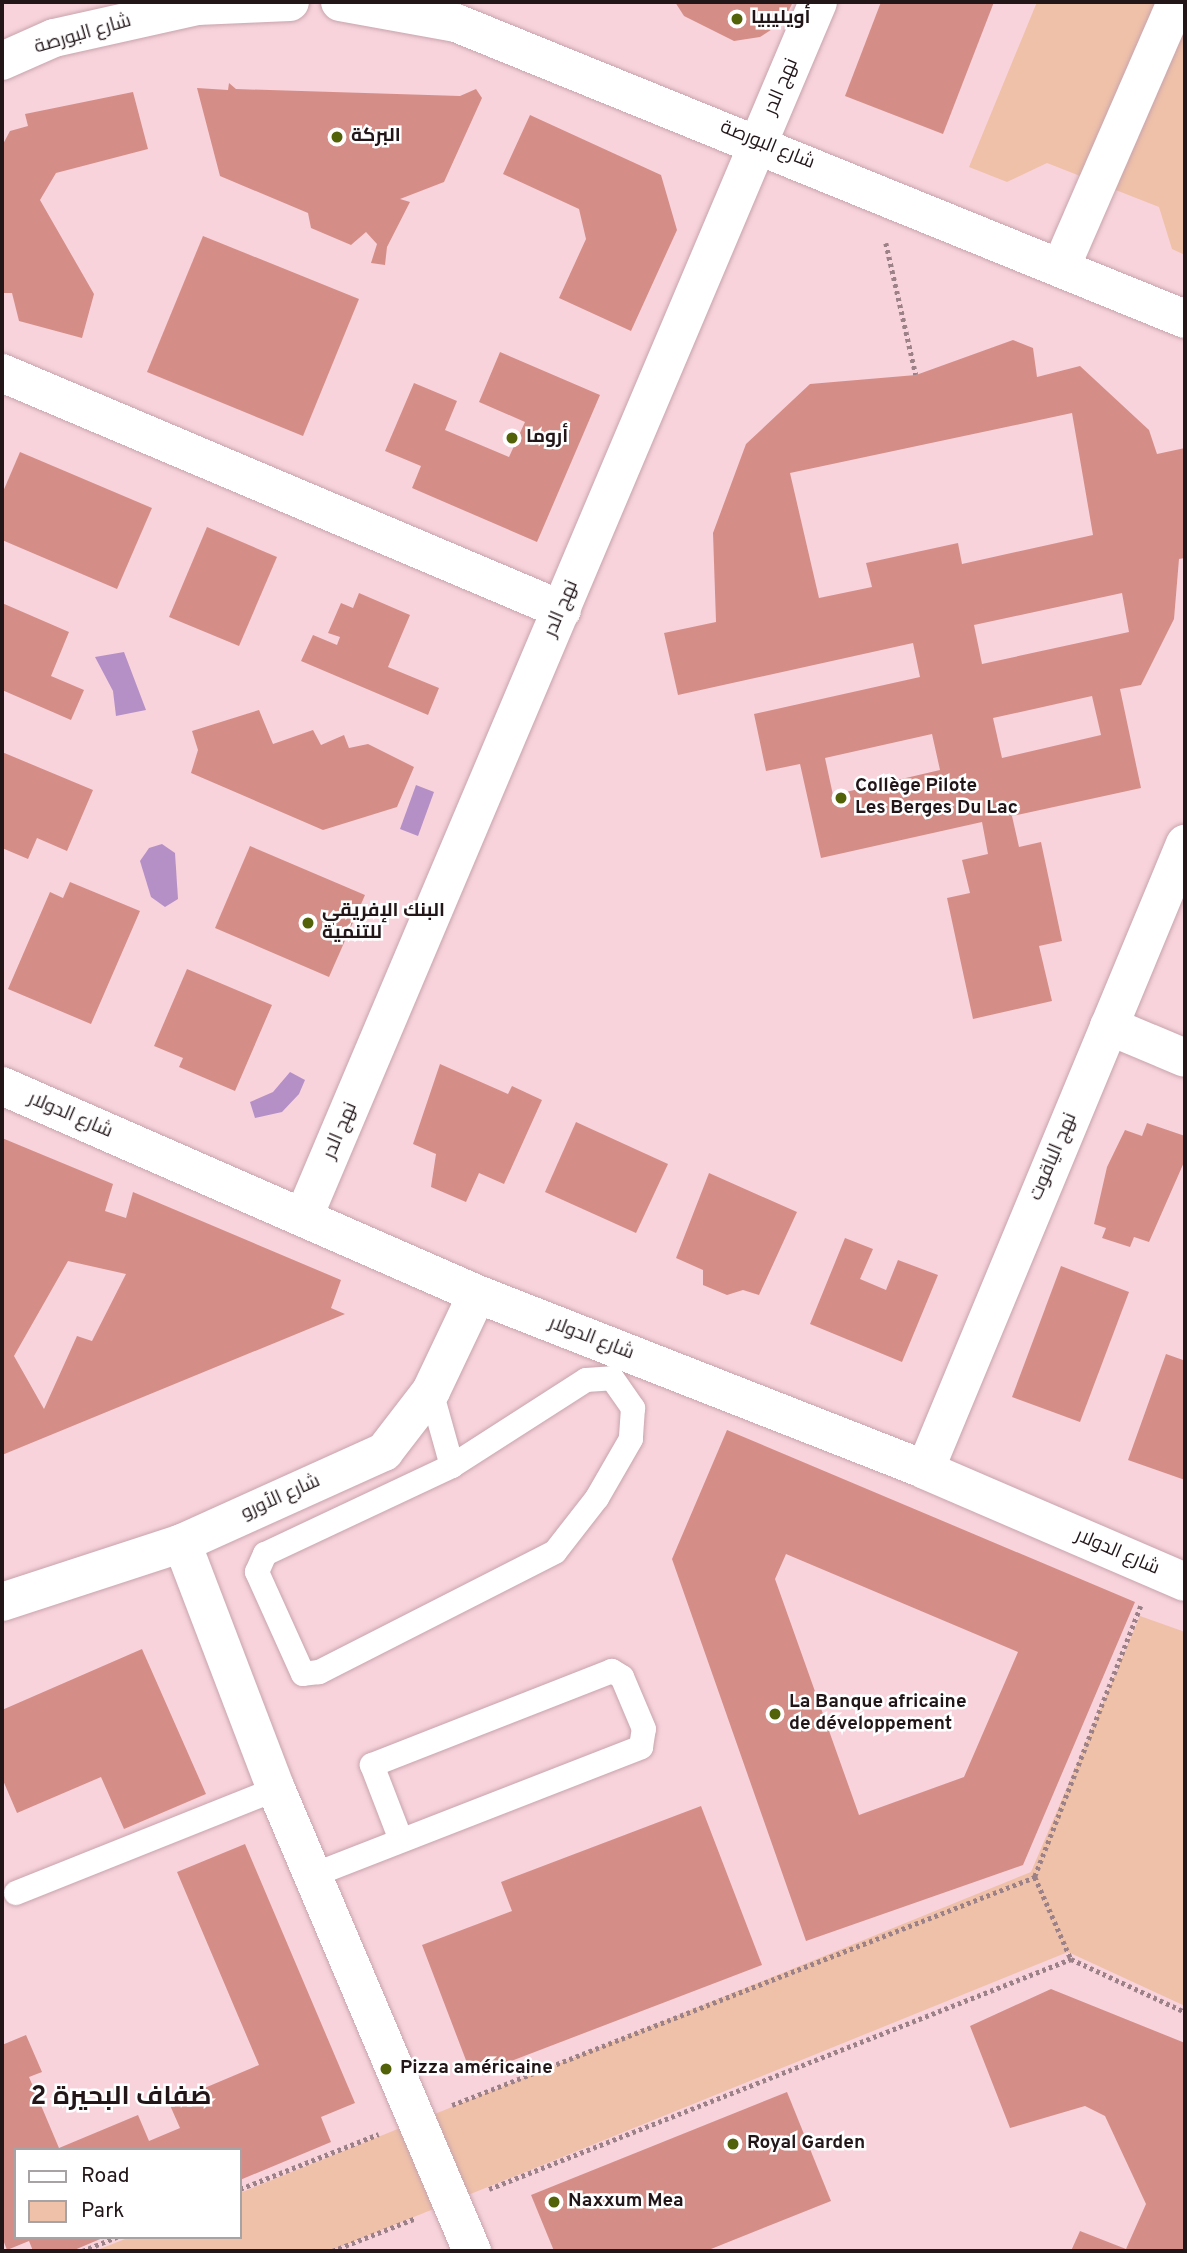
<!DOCTYPE html>
<html>
<head>
<meta charset="utf-8">
<style>
	body { margin:0 }
	#map { position:relative; width:1187px; height:2253px; overflow:hidden; background:#f8d3dc; font-family:Overpass,Cairo,sans-serif }
	div>[style] { position:absolute }
	.green>* { inset:0; background:#efc1a9 }
	.water>* { inset:0; background:#b590c7 }
	.building>* { inset:0; background:#d58e87 }
	.path>* { height:4.5px; margin-top:-2.25px; transform-origin:0; background:repeating-linear-gradient(90deg,#9c8188 0 3.5px,transparent 0 7px) }
	.roads { filter:drop-shadow(0 0 2px #c8a4ad) drop-shadow(0 0 2px #c8a4ad) }
	.lane>* { height:24px; margin:-12px; padding:0 12px; transform-origin:12px; border-radius:12px; background:#fff }
	.street>* { height:38px; margin:-19px; padding:0 19px; transform-origin:19px; border-radius:19px; background:#fff }
	.secondary>* { height:38px; margin:-19px; padding:0 19px; transform-origin:19px; border-radius:19px; background:#fff }
	.dots>* { width:19px; height:19px; translate:-50% -50%; box-sizing:border-box; border:4px solid #fff; border-radius:50% }
	span { translate:-50% -50%; white-space:nowrap; text-align:center; line-height:1.15; -webkit-text-stroke:5px #fff; paint-order:stroke }
	.poi-label { font-size:19px; color:#221619; font-weight:700 }
	.left { translate:0 -50%; text-align:left }
	.street-label { font-size:19px; color:#221619 }
	.district-label { font-size:26px; color:#221619; font-weight:700 }
	.frame { position:absolute; inset:0; border:4px solid #221619; pointer-events:none }
	.legend { position:absolute; left:14px; top:2148px; width:228px; height:91px; box-sizing:border-box; background:#fff; border:2px solid #a7a2a3; margin:0; padding:9px 12px; list-style:none; font-size:21px; color:#221619 }
	.legend li { display:flex; align-items:center; gap:14px; height:35px }
	.legend b { width:35px; border:2px solid #a7a2a3 }
</style>
</head>
<body>
<div id="map">
	<div class="green">
		<div style="clip-path:polygon(1037px 2px,1185px 2px,1185px 255px,1172px 249px,1159px 207px,1047px 163px,1007px 182px,969px 167px)"></div>
		<div style="clip-path:polygon(1140px 1616px,1185px 1632px,1185px 2006px,1068px 1952px,330px 2251px,95px 2251px,130px 2237px,240px 2237px,240px 2193px,1031px 1872px)"></div>
	</div>
	<div class="water">
		<div style="clip-path:polygon(124px 652px,146px 710px,116px 716px,113px 691px,95px 657px)"></div>
		<div style="clip-path:polygon(416px 785px,434px 792px,418px 836px,400px 829px)"></div>
		<div style="clip-path:polygon(162px 844px,175px 853px,178px 899px,165px 907px,151px 897px,140px 861px,149px 848px)"></div>
		<div style="clip-path:polygon(290px 1072px,305px 1080px,299px 1094px,282px 1112px,255px 1118px,250px 1102px,273px 1092px)"></div>
	</div>
	<div class="building">
		<div style="clip-path:polygon(675px 2px,793px 2px,783px 22px,760px 37px,734px 41px,684px 16px)"></div>
		<div style="clip-path:polygon(881px 2px,994px 2px,943px 134px,845px 96px)"></div>
		<div style="clip-path:polygon(229px 83px,236px 89px,460px 96px,476px 89px,482px 98px,444px 182px,400px 199px,410px 202px,387px 247px,385px 265px,371px 263px,377px 244px,366px 232px,351px 245px,311px 228px,308px 213px,220px 176px,197px 88px,228px 90px)"></div>
		<div style="clip-path:polygon(133px 92px,148px 149px,56px 173px,40px 200px,94px 294px,82px 338px,19px 321px,12px 293px,2px 293px,2px 146px,10px 131px,28px 126px,25px 114px)"></div>
		<div style="clip-path:polygon(530px 115px,661px 175px,677px 230px,631px 331px,559px 298px,586px 239px,579px 209px,503px 174px)"></div>
		<div style="clip-path:polygon(203px 236px,359px 299px,303px 436px,147px 372px)"></div>
		<div style="clip-path:polygon(evenodd,1013px 340px,1033px 348px,1037px 377px,1080px 366px,1149px 430px,1157px 454px,1185px 448px,1185px 558px,1179px 559px,1174px 619px,1141px 685px,1120px 689px,1141px 788px,1012px 816px,1019px 847px,1041px 842px,1062px 941px,1039px 946px,1052px 1001px,973px 1019px,947px 898px,970px 893px,962px 860px,988px 854px,982px 822px,821px 858px,800px 764px,766px 771px,754px 714px,920px 677px,913px 643px,678px 695px,664px 633px,716px 622px,713px 533px,746px 444px,810px 384px,916px 375px,1013px 340px,1072px 413px,1093px 535px,962px 564px,958px 543px,866px 563px,872px 587px,819px 598px,790px 473px,1072px 413px,1013px 340px,1122px 593px,1129px 632px,982px 664px,974px 625px,1122px 593px,1013px 340px,1092px 696px,1101px 735px,1002px 758px,993px 718px,1092px 696px,1013px 340px,932px 734px,940px 770px,833px 795px,825px 758px,932px 734px)"></div>
		<div style="clip-path:polygon(500px 352px,600px 395px,537px 542px,412px 488px,421px 466px,385px 451px,414px 383px,457px 401px,445px 430px,509px 457px,525px 422px,479px 402px)"></div>
		<div style="clip-path:polygon(20px 452px,152px 508px,117px 589px,2px 540px,2px 494px)"></div>
		<div style="clip-path:polygon(207px 527px,277px 557px,239px 646px,169px 617px)"></div>
		<div style="clip-path:polygon(359px 593px,410px 615px,388px 667px,439px 688px,428px 715px,301px 661px,313px 635px,337px 645px,340px 637px,328px 633px,341px 603px,353px 608px)"></div>
		<div style="clip-path:polygon(2px 603px,69px 632px,51px 676px,84px 690px,71px 720px,2px 690px)"></div>
		<div style="clip-path:polygon(259px 710px,273px 744px,313px 730px,321px 745px,344px 735px,349px 748px,368px 744px,414px 767px,397px 807px,323px 830px,191px 773px,198px 750px,192px 731px)"></div>
		<div style="clip-path:polygon(2px 752px,93px 790px,67px 851px,37px 838px,28px 859px,2px 848px)"></div>
		<div style="clip-path:polygon(250px 846px,365px 895px,329px 977px,215px 928px)"></div>
		<div style="clip-path:polygon(70px 882px,140px 911px,91px 1024px,8px 989px,50px 892px,63px 898px)"></div>
		<div style="clip-path:polygon(187px 969px,272px 1005px,235px 1091px,179px 1067px,183px 1058px,154px 1046px)"></div>
		<div style="clip-path:polygon(440px 1064px,508px 1094px,512px 1086px,542px 1100px,504px 1184px,479px 1173px,466px 1202px,431px 1187px,436px 1154px,413px 1144px)"></div>
		<div style="clip-path:polygon(576px 1122px,668px 1164px,636px 1233px,545px 1192px)"></div>
		<div style="clip-path:polygon(1147px 1123px,1185px 1136px,1185px 1160px,1149px 1242px,1134px 1237px,1130px 1247px,1102px 1238px,1106px 1228px,1094px 1224px,1107px 1167px,1125px 1130px,1142px 1136px)"></div>
		<div style="clip-path:polygon(evenodd,2px 1138px,113px 1184px,105px 1211px,126px 1218px,133px 1192px,341px 1280px,331px 1308px,345px 1314px,2px 1455px,2px 1138px,68px 1261px,126px 1274px,92px 1341px,77px 1336px,44px 1409px,14px 1356px,68px 1261px)"></div>
		<div style="clip-path:polygon(709px 1173px,797px 1212px,759px 1295px,743px 1290px,727px 1295px,703px 1285px,703px 1270px,676px 1258px)"></div>
		<div style="clip-path:polygon(845px 1238px,873px 1249px,860px 1279px,886px 1290px,898px 1260px,938px 1275px,902px 1362px,810px 1324px)"></div>
		<div style="clip-path:polygon(1061px 1266px,1129px 1292px,1080px 1422px,1012px 1397px)"></div>
		<div style="clip-path:polygon(1166px 1354px,1183px 1360px,1185px 1355px,1185px 1480px,1128px 1460px)"></div>
		<div style="clip-path:polygon(evenodd,727px 1430px,1135px 1602px,1023px 1865px,806px 1941px,672px 1559px,727px 1430px,786px 1554px,1018px 1652px,964px 1777px,859px 1815px,775px 1579px,786px 1554px)"></div>
		<div style="clip-path:polygon(142px 1649px,206px 1794px,124px 1829px,101px 1777px,17px 1813px,2px 1778px,2px 1710px)"></div>
		<div style="clip-path:polygon(701px 1806px,762px 1965px,472px 2076px,422px 1945px,512px 1911px,501px 1882px)"></div>
		<div style="clip-path:polygon(245px 1844px,355px 2103px,321px 2117px,331px 2142px,240px 2180px,240px 2150px,16px 2150px,16px 2237px,105px 2237px,72px 2251px,33px 2251px,29px 2241px,7px 2250px,2px 2237px,2px 2045px,26px 2035px,42px 2072px,29px 2077px,59px 2148px,138px 2115px,149px 2141px,180px 2128px,169px 2103px,259px 2065px,177px 1872px)"></div>
		<div style="clip-path:polygon(1051px 1989px,1185px 2043px,1185px 2251px,1071px 2251px,1080px 2231px,1126px 2249px,1146px 2204px,1105px 2116px,1085px 2106px,1010px 2128px,970px 2026px)"></div>
		<div style="clip-path:polygon(787px 2092px,831px 2201px,706px 2251px,554px 2251px,531px 2195px)"></div>
	</div>
	<div class="path">
		<div style="left:886px;top:243px;width:135px;rotate:77.2deg"></div>
		<div style="left:1141px;top:1606px;width:291px;rotate:111.4deg"></div>
		<div style="left:1035px;top:1877px;width:90px;rotate:66.3deg"></div>
		<div style="left:1071px;top:1959px;width:126px;rotate:24.9deg"></div>
		<div style="left:452px;top:2105px;width:626px;rotate:-21.36deg"></div>
		<div style="left:240px;top:2189px;width:149px;rotate:-21.6deg"></div>
		<div style="left:489px;top:2189px;width:626px;rotate:-21.56deg"></div>
		<div style="left:82px;top:2251px;width:38px;rotate:-22deg"></div>
		<div style="left:332px;top:2251px;width:90px;rotate:-21.4deg"></div>
	</div>
	<div class="roads">
		<div class="lane">
			<div style="left:612px;top:1378px;width:37px;rotate:55deg"></div>
			<div style="left:633px;top:1408px;width:31px;rotate:94deg"></div>
			<div style="left:631px;top:1439px;width:68px;rotate:120deg"></div>
			<div style="left:597px;top:1498px;width:68px;rotate:127.9deg"></div>
			<div style="left:555px;top:1552px;width:265px;rotate:153deg"></div>
			<div style="left:319px;top:1672px;width:16px;rotate:173deg"></div>
			<div style="left:303px;top:1674px;width:112px;rotate:-114.3deg"></div>
			<div style="left:257px;top:1572px;width:20px;rotate:-66deg"></div>
			<div style="left:265px;top:1554px;width:207px;rotate:-25.2deg"></div>
			<div style="left:452px;top:1466px;width:159px;rotate:-32.7deg"></div>
			<div style="left:586px;top:1380px;width:26px;rotate:-4deg"></div>
			<div style="left:431px;top:1391px;width:78px;rotate:74.4deg"></div>
			<div style="left:316px;top:1874px;width:349px;rotate:-21.3deg"></div>
			<div style="left:641px;top:1747px;width:18px;rotate:-81deg"></div>
			<div style="left:644px;top:1729px;width:56px;rotate:-112.9deg"></div>
			<div style="left:622px;top:1677px;width:12px;rotate:-149deg"></div>
			<div style="left:612px;top:1671px;width:258px;rotate:158.6deg"></div>
			<div style="left:372px;top:1765px;width:80px;rotate:68.9deg"></div>
			<div style="left:16px;top:1893px;width:280px;rotate:-21.8deg"></div>
		</div>
		<div class="street">
			<div style="left:1061px;top:267px;width:289px;rotate:-66.5deg"></div>
			<div style="left:2px;top:373px;width:608px;rotate:22.94deg"></div>
			<div style="left:1109px;top:1026px;width:82px;rotate:22.8deg"></div>
			<div style="left:304px;top:1216px;width:1318px;rotate:-67.05deg"></div>
			<div style="left:925px;top:1470px;width:678px;rotate:-67.45deg"></div>
		</div>
		<div class="secondary">
			<div style="left:340px;top:2px;width:118px;rotate:10.3deg"></div>
			<div style="left:456px;top:23px;width:787px;rotate:22.1deg"></div>
			<div style="left:2px;top:61px;width:57px;rotate:-23.9deg"></div>
			<div style="left:54px;top:38px;width:147px;rotate:-12.6deg"></div>
			<div style="left:197px;top:6px;width:93px;rotate:-2.5deg"></div>
			<div style="left:2px;top:1086px;width:519px;rotate:23.65deg"></div>
			<div style="left:477px;top:1294px;width:481px;rotate:21.4deg"></div>
			<div style="left:925px;top:1470px;width:283px;rotate:23.3deg"></div>
			<div style="left:182px;top:1543px;width:263px;rotate:69.1deg"></div>
			<div style="left:276px;top:1789px;width:502px;rotate:67.01deg"></div>
			<div style="left:2px;top:1602px;width:189px;rotate:-18.1deg"></div>
			<div style="left:182px;top:1543px;width:222px;rotate:-24.3deg"></div>
			<div style="left:384px;top:1452px;width:77px;rotate:-52.4deg"></div>
			<div style="left:431px;top:1391px;width:107px;rotate:-64.6deg"></div>
		</div>
	</div>
	<div class="dots">
		<div style="left:737px;top:19px;background:#516209"></div>
		<div style="left:337px;top:137px;background:#516209"></div>
		<div style="left:512px;top:438px;background:#516209"></div>
		<div style="left:841px;top:798px;background:#516209"></div>
		<div style="left:308px;top:923px;background:#516209"></div>
		<div style="left:775px;top:1714px;background:#516209"></div>
		<div style="left:386px;top:2069px;background:#516209"></div>
		<div style="left:733px;top:2144px;background:#516209"></div>
		<div style="left:554px;top:2202px;background:#516209"></div>
	</div>
	<div class="poi-label">
		<span class="left" style="left:751px;top:19px">أويليبيا</span>
		<span class="left" style="left:351px;top:137px">البركة</span>
		<span class="left" style="left:526px;top:438px">أروما</span>
		<span class="left" style="left:855px;top:798px">Collège Pilote<br>Les Berges Du Lac</span>
		<span class="left" style="left:322px;top:923px">البنك الإفريقي<br>للتنمية</span>
		<span class="left" style="left:789px;top:1714px">La Banque africaine<br>de développement</span>
		<span class="left" style="left:400px;top:2069px">Pizza américaine</span>
		<span class="left" style="left:747px;top:2144px">Royal Garden</span>
		<span class="left" style="left:568px;top:2202px">Naxxum Mea</span>
	</div>
	<div class="street-label">
		<span style="left:83px;top:35px;rotate:-16deg">شارع البورصة</span>
		<span style="left:782px;top:87px;rotate:-67deg">نهج الدر</span>
		<span style="left:767px;top:146px;rotate:22deg">شارع البورصة</span>
		<span style="left:562px;top:609px;rotate:-67deg">نهج الدر</span>
		<span style="left:70px;top:1116px;rotate:23deg">شارع الدولار</span>
		<span style="left:341px;top:1131px;rotate:-67deg">نهج الدر</span>
		<span style="left:1054px;top:1157px;rotate:-67deg">نهج الياقوت</span>
		<span style="left:591px;top:1339px;rotate:21deg">شارع الدولار</span>
		<span style="left:281px;top:1498px;rotate:-24deg">شارع الأورو</span>
		<span style="left:1117px;top:1553px;rotate:23deg">شارع الدولار</span>
	</div>
	<div class="district-label">
		<span style="left:121px;top:2098px">ضفاف البحيرة 2</span>
	</div>
	<div class="frame"></div>
	<ul class="legend">
	<li><b style="height:9px;background:#fff"></b>Road</li>
	<li><b style="height:19px;background:#efc1a9"></b>Park</li>
	</ul>
</div>
</body>
</html>
